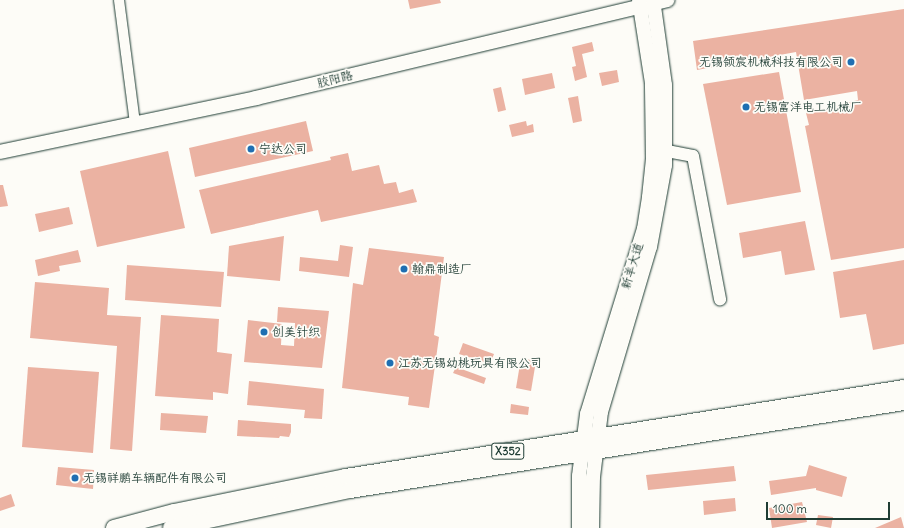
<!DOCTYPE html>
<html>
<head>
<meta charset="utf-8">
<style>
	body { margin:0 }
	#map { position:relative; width:904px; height:528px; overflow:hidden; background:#fdfcf7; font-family:Delius,"LXGW WenKai TC",sans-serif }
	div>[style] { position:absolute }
	.building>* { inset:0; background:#ebb2a2 }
	.roads { filter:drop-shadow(0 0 1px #1f3d34) drop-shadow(0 0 1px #1f3d34) }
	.minor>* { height:10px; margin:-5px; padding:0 5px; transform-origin:5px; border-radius:5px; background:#fdfcf7 }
	.tertiary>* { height:12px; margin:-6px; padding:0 6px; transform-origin:6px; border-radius:6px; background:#fdfcf7 }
	.secondary>* { height:14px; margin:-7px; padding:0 7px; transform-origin:7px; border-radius:7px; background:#fdfcf7 }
	.primary>* { height:16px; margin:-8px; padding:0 8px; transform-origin:8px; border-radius:8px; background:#fdfcf7 }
	.dots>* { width:11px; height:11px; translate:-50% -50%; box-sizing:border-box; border:2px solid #fdfcf7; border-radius:50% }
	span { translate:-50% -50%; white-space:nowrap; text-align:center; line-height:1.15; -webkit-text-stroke:3.5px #fdfcf7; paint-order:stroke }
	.shield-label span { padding:1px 3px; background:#fdfcf7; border:1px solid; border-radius:3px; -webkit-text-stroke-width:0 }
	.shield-label { font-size:11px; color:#1f3d34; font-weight:700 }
	.poi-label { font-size:12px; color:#1f3d34 }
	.right { translate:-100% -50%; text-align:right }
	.left { translate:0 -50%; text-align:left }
	.street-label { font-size:12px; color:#1f3d34 }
	.scale { position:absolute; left:766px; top:502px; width:124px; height:18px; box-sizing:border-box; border:2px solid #1f3d34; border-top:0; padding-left:5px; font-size:12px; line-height:14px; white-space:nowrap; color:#1f3d34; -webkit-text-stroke:3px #fdfcf7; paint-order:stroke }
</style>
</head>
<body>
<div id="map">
	<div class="building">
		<div style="clip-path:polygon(408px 0,440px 0,441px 3px,410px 9px)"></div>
		<div style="clip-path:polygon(904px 9px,904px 248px,831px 260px,805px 126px,809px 125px,806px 113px,858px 100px,857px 91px,804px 100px,796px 52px,697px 70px,693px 41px)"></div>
		<div style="clip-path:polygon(592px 42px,594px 51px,582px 54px,587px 77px,575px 81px,572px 67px,576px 66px,572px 47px)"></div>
		<div style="clip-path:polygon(617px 70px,619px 82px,602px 86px,599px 73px)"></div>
		<div style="clip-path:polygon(779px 72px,801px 192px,727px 205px,703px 84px)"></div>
		<div style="clip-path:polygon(552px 73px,555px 88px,525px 95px,522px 79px)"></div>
		<div style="clip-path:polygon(501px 87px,506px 110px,498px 112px,493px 89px)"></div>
		<div style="clip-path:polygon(578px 96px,582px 121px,573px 123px,568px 98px)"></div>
		<div style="clip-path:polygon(306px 121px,313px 151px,195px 177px,189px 148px)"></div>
		<div style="clip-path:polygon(526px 121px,527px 126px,533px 124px,534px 132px,512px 137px,509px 125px)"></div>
		<div style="clip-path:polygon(168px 151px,185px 228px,97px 247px,80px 171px)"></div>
		<div style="clip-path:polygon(348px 153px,352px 171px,379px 165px,384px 184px,396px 182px,399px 193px,413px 189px,417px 202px,321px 222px,318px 210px,211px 234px,199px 190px,331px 160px,330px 157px)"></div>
		<div style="clip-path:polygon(0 185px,3px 185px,8px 206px,0 207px)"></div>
		<div style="clip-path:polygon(69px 207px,73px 224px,39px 232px,35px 214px)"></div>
		<div style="clip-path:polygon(805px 221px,815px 270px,785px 275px,781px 251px,743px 258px,739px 233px)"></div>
		<div style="clip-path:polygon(284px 236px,280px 281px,227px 276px,229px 246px)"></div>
		<div style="clip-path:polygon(340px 245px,353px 247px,349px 277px,299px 271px,300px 257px,338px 261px)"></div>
		<div style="clip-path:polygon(369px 248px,444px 257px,434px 335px,439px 337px,429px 408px,408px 405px,409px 397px,342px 388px,353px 283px,363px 285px)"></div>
		<div style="clip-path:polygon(78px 250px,81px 262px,59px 266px,60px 271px,38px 276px,35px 260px)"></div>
		<div style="clip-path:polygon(904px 260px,904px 344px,873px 350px,866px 314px,840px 318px,833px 272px)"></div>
		<div style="clip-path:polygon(127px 265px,224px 272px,221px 307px,125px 300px)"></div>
		<div style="clip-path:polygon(35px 282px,109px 288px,107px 315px,141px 317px,132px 451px,110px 449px,117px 346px,30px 338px)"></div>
		<div style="clip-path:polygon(278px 307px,329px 311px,322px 368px,244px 362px,248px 320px,282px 324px,281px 345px,294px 346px,295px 323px,277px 322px)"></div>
		<div style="clip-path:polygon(161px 315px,219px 319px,217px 352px,232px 354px,228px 394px,213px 392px,213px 400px,155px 396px)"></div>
		<div style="clip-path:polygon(463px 343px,494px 354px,490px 364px,459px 354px)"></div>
		<div style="clip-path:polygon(521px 358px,536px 361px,531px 391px,516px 388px)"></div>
		<div style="clip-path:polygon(28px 367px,99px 372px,93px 453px,22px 447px)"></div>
		<div style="clip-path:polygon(456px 367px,486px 378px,484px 384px,453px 373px)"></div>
		<div style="clip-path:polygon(249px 381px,324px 389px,322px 419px,304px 418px,305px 410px,247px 405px)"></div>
		<div style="clip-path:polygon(511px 404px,529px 407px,528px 415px,510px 413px)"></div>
		<div style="clip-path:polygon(161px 413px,208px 416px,206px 433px,160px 430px)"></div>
		<div style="clip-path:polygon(238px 420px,291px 424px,291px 432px,289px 437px,280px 436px,279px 438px,237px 436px)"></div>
		<div style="clip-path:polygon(809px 465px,847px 477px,842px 497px,816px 490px,816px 488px,771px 495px,769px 481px,806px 476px)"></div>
		<div style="clip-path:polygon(734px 466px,736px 481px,648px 490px,646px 475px)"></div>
		<div style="clip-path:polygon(58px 467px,94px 470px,93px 489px,56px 485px)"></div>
		<div style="clip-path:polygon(11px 494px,15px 506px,0 511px,0 498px)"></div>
		<div style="clip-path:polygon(735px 498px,736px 511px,704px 515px,703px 501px)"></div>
		<div style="clip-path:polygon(802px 502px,807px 522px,772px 528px,769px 508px)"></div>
		<div style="clip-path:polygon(818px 515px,833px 517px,831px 528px,816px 525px)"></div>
		<div style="clip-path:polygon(901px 517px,904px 528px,875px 528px)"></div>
	</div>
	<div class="roads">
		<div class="minor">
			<div style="left:119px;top:0;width:124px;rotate:82.6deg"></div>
		</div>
		<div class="tertiary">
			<div style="left:667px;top:151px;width:26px;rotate:11deg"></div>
			<div style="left:693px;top:156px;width:146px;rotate:79.3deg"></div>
		</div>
		<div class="secondary">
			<div style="left:0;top:152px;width:262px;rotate:-11.9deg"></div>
			<div style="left:256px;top:98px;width:423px;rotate:-13.4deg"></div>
			<div style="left:579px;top:528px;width:52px;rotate:-90deg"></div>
			<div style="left:579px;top:476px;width:63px;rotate:-82.6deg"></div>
			<div style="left:587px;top:414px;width:194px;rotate:-72.9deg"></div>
			<div style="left:644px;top:229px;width:32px;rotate:-81deg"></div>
			<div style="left:649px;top:197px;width:38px;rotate:-84deg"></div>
			<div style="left:653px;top:159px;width:76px;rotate:-90.8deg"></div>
			<div style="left:652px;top:83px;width:84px;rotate:-98.9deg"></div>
			<div style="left:592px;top:528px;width:51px;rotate:-88.9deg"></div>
			<div style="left:593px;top:477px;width:65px;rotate:-83deg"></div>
			<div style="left:601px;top:412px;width:172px;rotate:-73.5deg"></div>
			<div style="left:650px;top:247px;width:83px;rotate:-79.6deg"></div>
			<div style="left:665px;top:165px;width:80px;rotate:-90deg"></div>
			<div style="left:665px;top:85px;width:86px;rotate:-98deg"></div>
		</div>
		<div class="primary">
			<div style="left:114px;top:528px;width:62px;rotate:-14.9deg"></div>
			<div style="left:174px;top:512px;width:176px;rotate:-11.5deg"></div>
			<div style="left:346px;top:477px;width:565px;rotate:-9.06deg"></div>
			<div style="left:171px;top:528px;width:183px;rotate:-12deg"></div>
			<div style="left:350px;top:490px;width:561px;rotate:-9.03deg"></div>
		</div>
	</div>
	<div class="dots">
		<div style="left:851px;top:62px;background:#1f6fb2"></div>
		<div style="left:746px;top:107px;background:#1f6fb2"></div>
		<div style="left:251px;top:149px;background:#1f6fb2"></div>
		<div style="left:404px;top:269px;background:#1f6fb2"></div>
		<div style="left:264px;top:332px;background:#1f6fb2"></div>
		<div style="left:390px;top:363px;background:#1f6fb2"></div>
		<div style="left:75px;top:478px;background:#1f6fb2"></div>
	</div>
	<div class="shield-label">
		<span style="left:508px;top:451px">X352</span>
	</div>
	<div class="poi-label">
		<span class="right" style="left:843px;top:62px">无锡领宸机械科技有限公司</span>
		<span class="left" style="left:754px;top:107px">无锡富洋电工机械厂</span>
		<span class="left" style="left:259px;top:149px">宁达公司</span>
		<span class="left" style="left:412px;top:269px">翰鼎制造厂</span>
		<span class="left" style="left:272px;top:332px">创美针织</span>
		<span class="left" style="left:398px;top:363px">江苏无锡幼桃玩具有限公司</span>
		<span class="left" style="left:83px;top:478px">无锡祥鹏车辆配件有限公司</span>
	</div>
	<div class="street-label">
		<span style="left:335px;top:79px;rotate:-14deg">胶阳路</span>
		<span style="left:632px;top:266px;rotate:-73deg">新羊大道</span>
	</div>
	<div class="scale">100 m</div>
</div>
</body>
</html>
